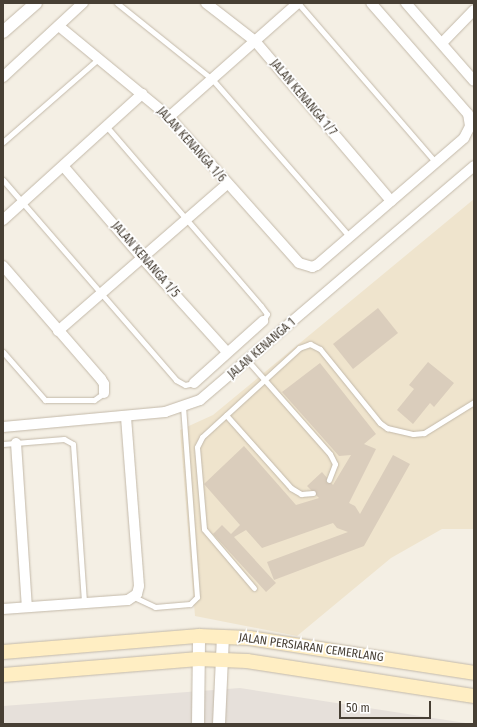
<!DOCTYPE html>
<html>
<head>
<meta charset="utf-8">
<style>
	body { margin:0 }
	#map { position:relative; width:477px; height:727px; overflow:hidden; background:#f4efe4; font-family:"Fira Sans Condensed",sans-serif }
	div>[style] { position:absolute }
	.industrial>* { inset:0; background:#e6e0da }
	.education>* { inset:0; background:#efe4cd }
	.building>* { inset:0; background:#dacdbc }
	.roads { filter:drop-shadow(0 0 1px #c3b9a9) drop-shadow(0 0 1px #c3b9a9) }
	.service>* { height:5px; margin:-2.5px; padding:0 2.5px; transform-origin:2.5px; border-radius:2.5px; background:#fff }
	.minor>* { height:10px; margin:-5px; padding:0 5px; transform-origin:5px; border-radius:5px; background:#fff }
	.tertiary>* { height:12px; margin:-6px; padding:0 6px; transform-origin:6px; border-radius:6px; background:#fff }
	.secondary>* { height:14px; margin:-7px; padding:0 7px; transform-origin:7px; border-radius:7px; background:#ffeec3 }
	span { translate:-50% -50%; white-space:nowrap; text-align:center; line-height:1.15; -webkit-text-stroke:3.5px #fff; paint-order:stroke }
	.street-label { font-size:12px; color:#473f34 }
	.frame { position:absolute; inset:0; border:4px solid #473f34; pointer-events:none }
	.scale { position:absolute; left:339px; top:701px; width:92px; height:18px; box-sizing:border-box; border:2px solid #473f34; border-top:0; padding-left:5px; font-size:12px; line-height:14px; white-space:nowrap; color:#473f34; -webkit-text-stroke:3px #fff; paint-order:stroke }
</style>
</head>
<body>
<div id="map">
	<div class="industrial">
		<div style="clip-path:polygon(240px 688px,472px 724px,3px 724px,3px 706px)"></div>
	</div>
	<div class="education">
		<div style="clip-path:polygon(474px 199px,474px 529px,442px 529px,391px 558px,297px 636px,195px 616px,180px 430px,213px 415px)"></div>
	</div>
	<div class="building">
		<div style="clip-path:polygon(378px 308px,398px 333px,353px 369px,333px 344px)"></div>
		<div style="clip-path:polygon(428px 362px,454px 383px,434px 407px,430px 403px,413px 424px,397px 410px,414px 389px,409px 385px)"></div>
		<div style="clip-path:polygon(320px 363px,376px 434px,364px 444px,376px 449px,349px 503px,355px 506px,360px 514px,393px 455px,410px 464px,364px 546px,274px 580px,267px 562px,348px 532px,337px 528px,333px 523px,262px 548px,246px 530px,234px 537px,276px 583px,266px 592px,213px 534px,222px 525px,231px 534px,240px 525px,204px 484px,244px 446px,296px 505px,319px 498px,307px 486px,322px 472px,333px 485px,351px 455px,339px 456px,282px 392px)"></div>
	</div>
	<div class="roads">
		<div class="service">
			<div style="left:117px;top:3px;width:122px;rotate:38.7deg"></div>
			<div style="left:212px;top:79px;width:210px;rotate:48.9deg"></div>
			<div style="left:298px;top:3px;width:211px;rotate:49.2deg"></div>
			<div style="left:107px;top:127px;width:236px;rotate:49.3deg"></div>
			<div style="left:261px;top:306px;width:10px;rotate:53deg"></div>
			<div style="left:267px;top:314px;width:8px;rotate:120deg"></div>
			<div style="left:3px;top:142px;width:126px;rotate:-41.1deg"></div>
			<div style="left:3px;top:180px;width:264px;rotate:49.1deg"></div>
			<div style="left:176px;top:380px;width:10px;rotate:29deg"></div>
			<div style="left:185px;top:385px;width:9px;rotate:-13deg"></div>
			<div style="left:3px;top:352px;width:64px;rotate:48.8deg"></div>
			<div style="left:45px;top:400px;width:49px"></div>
			<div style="left:94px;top:400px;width:12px;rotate:-35deg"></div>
			<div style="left:248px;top:361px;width:124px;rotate:48.6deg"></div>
			<div style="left:330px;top:454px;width:11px;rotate:63deg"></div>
			<div style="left:335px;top:464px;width:17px;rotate:111deg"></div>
			<div style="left:226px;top:415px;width:98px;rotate:48.3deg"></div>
			<div style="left:291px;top:488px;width:12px;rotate:31deg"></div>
			<div style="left:301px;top:494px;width:12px;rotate:-5deg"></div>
			<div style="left:3px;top:444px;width:61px;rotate:-4.7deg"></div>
			<div style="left:64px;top:439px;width:10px;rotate:29deg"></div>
			<div style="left:73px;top:444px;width:159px;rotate:86deg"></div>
			<div style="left:254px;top:588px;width:77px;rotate:-130.3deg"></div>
			<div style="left:204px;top:529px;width:82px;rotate:-94.9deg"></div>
			<div style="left:197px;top:447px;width:11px;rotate:-63deg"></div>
			<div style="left:202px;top:437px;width:132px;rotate:-42.5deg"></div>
			<div style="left:299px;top:348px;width:12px;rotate:-20deg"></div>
			<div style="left:310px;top:344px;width:11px;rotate:27deg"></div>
			<div style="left:320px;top:349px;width:95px;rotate:51deg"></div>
			<div style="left:380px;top:423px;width:9px;rotate:36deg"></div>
			<div style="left:387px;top:428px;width:27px;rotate:13deg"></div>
			<div style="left:413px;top:434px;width:11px;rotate:-5deg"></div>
			<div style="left:424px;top:433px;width:59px;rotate:-31.8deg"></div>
			<div style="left:134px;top:597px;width:23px;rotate:25deg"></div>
			<div style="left:155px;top:607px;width:35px;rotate:-5deg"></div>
			<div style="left:190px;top:604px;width:10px;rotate:-45deg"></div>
			<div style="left:197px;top:597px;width:190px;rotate:-94.2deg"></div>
		</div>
		<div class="minor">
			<div style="left:206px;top:3px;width:62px;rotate:37.8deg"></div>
			<div style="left:255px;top:41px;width:210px;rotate:49.6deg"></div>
			<div style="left:406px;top:3px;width:103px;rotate:48.9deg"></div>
			<div style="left:60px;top:27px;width:141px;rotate:39.5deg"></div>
			<div style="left:169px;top:117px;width:195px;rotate:48.3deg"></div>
			<div style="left:299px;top:263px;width:14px;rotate:17deg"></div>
			<div style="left:312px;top:267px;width:5px;rotate:-22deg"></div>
			<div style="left:317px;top:265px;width:194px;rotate:-40.8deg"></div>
			<div style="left:464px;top:138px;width:13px;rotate:-63deg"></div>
			<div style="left:470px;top:126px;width:12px;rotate:-99deg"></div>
			<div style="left:468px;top:114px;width:147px;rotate:-131.1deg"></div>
			<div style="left:442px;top:43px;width:46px;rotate:-45.9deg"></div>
			<div style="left:3px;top:77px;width:109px;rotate:-42.8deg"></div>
			<div style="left:169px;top:117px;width:172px;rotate:-41.5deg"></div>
			<div style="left:64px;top:167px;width:120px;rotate:49.4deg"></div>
			<div style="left:142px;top:258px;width:127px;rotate:47.9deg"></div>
			<div style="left:3px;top:220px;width:188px;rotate:-42.2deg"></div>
			<div style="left:3px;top:266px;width:150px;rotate:49.1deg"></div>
			<div style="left:101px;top:379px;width:6px;rotate:59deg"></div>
			<div style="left:104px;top:384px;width:9px;rotate:90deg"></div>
			<div style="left:58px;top:331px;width:224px;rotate:-41deg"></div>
			<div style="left:194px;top:383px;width:93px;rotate:-41.9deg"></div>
			<div style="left:3px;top:427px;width:163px;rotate:-5.3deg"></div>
			<div style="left:165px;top:412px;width:37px;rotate:-19deg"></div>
			<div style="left:200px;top:400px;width:360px;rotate:-40.5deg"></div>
			<div style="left:16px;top:443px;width:164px;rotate:86.2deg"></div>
			<div style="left:3px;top:609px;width:125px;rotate:-4.1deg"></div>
			<div style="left:128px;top:600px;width:11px;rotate:-34deg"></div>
			<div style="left:137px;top:594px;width:8px;rotate:-76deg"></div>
			<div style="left:139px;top:586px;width:170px;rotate:-94.4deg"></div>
		</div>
		<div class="tertiary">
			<div style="left:3px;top:32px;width:44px;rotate:-41.3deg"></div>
			<div style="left:198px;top:724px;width:88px;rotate:-89.3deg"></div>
			<div style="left:219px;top:724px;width:87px;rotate:-87.4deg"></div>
		</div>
		<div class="secondary">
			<div style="left:3px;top:652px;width:197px;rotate:-4.7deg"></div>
			<div style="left:199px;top:636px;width:50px;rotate:2.3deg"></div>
			<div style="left:249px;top:638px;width:228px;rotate:8.8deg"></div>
			<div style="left:3px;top:675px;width:196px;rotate:-4.7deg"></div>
			<div style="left:198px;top:659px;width:49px;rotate:2.3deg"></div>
			<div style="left:247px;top:661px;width:230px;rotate:8.8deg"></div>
		</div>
	</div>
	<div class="street-label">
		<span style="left:303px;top:98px;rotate:50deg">JALAN KENANGA 1/7</span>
		<span style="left:191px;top:145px;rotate:48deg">JALAN KENANGA 1/6</span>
		<span style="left:145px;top:260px;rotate:49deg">JALAN KENANGA 1/5</span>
		<span style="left:262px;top:349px;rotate:-41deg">JALAN KENANGA 1</span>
		<span style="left:311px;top:648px;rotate:8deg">JALAN PERSIARAN CEMERLANG</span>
	</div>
	<div class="frame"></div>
	<div class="scale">50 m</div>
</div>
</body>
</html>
